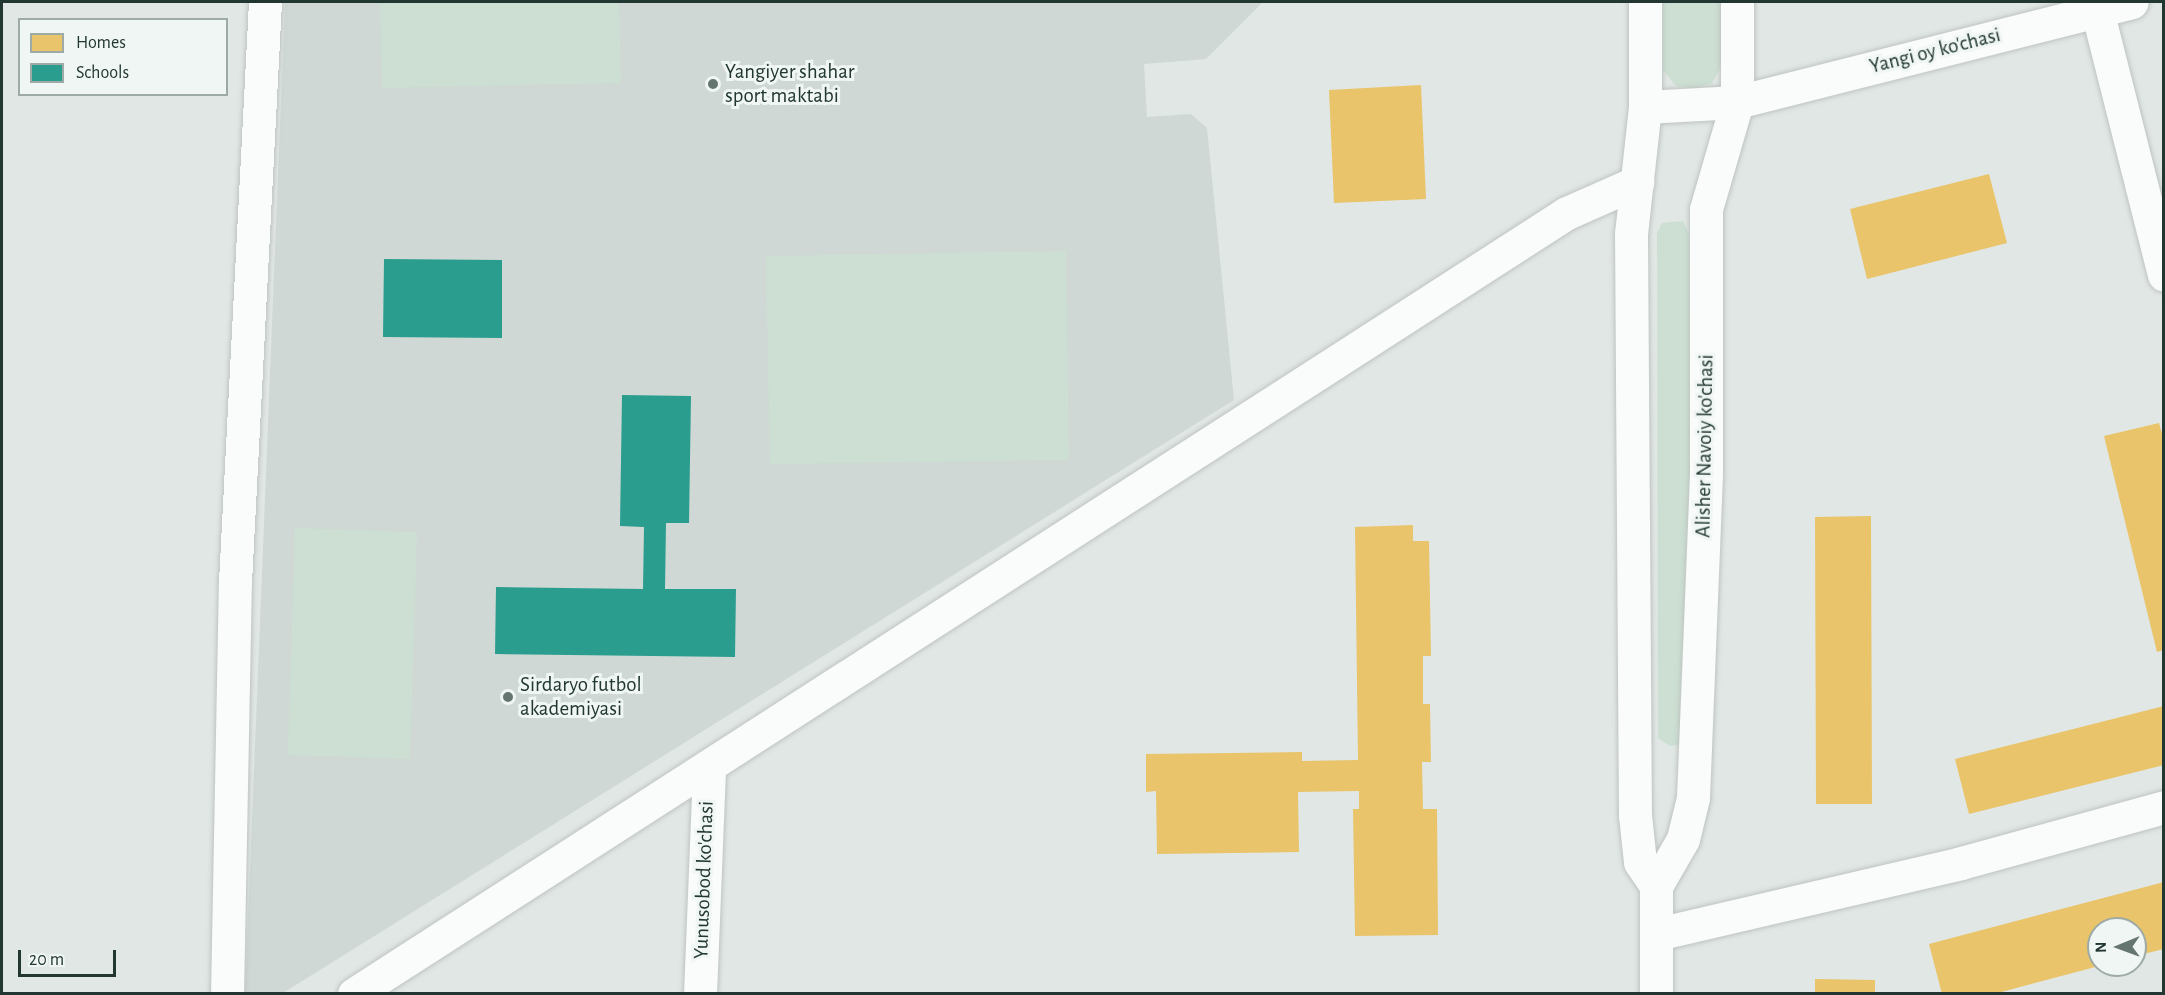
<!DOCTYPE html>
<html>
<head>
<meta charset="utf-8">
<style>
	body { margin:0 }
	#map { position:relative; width:2165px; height:995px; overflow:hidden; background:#e1e7e4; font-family:"Alegreya Sans",sans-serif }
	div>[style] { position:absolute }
	.built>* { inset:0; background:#cfd8d4 }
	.green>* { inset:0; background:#ccdfd2 }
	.homes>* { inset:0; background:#e9c46a }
	.schools>* { inset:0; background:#2a9d8f }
	.roads { filter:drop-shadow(0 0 2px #bec4c1) drop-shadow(0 0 2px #bec4c1) }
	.street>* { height:33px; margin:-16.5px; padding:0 16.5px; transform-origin:16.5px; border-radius:16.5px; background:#fafbfb }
	.secondary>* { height:33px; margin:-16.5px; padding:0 16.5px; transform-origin:16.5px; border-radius:16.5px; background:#fafbfb }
	.dots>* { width:16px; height:16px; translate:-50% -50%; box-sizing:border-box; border:3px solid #eff6f3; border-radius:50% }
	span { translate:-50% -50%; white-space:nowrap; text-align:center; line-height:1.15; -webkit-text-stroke:6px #eff6f3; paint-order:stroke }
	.street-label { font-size:21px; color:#223732 }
	.poi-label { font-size:21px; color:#223732 }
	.left { translate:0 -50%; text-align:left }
	.frame { position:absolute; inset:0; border:3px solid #223732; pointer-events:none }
	.legend { position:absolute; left:18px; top:18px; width:210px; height:78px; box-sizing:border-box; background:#eff6f3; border:2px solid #9daaa6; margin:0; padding:8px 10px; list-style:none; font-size:18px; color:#223732 }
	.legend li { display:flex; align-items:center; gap:12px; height:30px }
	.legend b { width:30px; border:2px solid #9daaa6 }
	.north { position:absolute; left:2087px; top:917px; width:60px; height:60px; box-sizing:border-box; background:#eff6f3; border:2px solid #9daaa6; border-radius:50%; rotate:269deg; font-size:16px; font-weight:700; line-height:24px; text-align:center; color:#223732 }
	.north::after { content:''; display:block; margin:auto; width:21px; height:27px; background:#657570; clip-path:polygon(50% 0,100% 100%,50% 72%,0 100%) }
	.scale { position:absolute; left:18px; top:950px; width:98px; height:27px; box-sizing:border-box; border:3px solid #223732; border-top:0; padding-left:8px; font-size:18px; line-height:21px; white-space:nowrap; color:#223732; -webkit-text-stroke:4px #eff6f3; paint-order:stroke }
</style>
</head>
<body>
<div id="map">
	<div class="built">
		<div style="clip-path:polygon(285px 2px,1263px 2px,1206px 59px,1144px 64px,1147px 117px,1191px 114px,1207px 128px,1234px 400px,283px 993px,245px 994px)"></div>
	</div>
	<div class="green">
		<div style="clip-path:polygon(380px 2px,619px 2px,621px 83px,382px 88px)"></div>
		<div style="clip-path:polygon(1663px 2px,1721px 2px,1721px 67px,1712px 83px,1694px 89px,1676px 86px,1663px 70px)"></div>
		<div style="clip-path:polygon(1683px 221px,1689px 234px,1694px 729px,1685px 743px,1670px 746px,1658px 738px,1657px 233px,1662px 223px)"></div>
		<div style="clip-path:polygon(1066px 251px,1069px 460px,770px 464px,766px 256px)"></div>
		<div style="clip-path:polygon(295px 528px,417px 532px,410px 759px,288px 755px)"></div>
	</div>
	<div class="homes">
		<div style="clip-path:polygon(1421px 85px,1426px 199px,1334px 203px,1329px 90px)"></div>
		<div style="clip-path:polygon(1989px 174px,2007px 243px,1867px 279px,1850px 209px)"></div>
		<div style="clip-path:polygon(2159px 423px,2164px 441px,2164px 650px,2157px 652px,2104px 436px)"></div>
		<div style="clip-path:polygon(1871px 516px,1872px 804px,1816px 804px,1815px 517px)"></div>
		<div style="clip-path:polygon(1413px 525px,1413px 541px,1429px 541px,1431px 656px,1423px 656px,1423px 704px,1430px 704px,1431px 762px,1422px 762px,1423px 809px,1437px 809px,1438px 935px,1355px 936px,1353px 809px,1359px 809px,1359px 791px,1298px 792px,1299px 852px,1157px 854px,1156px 791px,1146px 792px,1146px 754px,1302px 752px,1302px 761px,1358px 760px,1355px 527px)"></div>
		<div style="clip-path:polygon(2164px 706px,2164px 765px,1969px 814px,1955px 759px)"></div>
		<div style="clip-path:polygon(2164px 882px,2164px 949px,2135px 956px,2135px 929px,2099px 929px,2099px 966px,1994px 994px,1942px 994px,1929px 944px)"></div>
		<div style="clip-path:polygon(1815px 979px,1875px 980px,1875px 994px,1815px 994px)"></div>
	</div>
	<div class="schools">
		<div style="clip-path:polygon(384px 259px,502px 260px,502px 338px,383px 337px)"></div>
		<div style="clip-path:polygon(622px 395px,691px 396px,689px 523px,666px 523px,665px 589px,736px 589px,735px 657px,495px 654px,496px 587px,643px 589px,644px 527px,620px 526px)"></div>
	</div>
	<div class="roads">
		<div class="street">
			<div style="left:2097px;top:10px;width:273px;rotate:75.8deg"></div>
			<div style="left:1645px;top:107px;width:127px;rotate:96.3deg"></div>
			<div style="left:1631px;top:233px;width:582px;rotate:89.61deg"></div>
			<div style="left:1635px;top:815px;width:47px;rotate:83.9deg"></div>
			<div style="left:1640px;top:862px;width:29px;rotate:56deg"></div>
			<div style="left:1656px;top:886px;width:54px;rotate:-60.1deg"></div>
			<div style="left:1683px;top:839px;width:42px;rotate:-76.3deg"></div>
			<div style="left:1693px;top:798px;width:324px;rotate:-87.7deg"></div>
			<div style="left:1706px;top:474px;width:265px;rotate:-90deg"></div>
			<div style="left:1706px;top:209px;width:111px;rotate:-73.8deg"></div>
			<div style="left:1657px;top:934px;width:312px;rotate:-13.1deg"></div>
			<div style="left:1961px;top:863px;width:211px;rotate:-15.4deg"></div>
			<div style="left:227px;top:994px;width:412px;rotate:-88.9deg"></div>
			<div style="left:235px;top:582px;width:581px;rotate:-87.04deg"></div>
			<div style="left:354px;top:994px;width:1443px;rotate:-32.78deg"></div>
			<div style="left:1567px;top:213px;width:77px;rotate:-23.9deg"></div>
			<div style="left:700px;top:994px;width:228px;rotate:-87.7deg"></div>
			<div style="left:1656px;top:994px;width:108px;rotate:-90deg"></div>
		</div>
		<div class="secondary">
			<div style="left:1645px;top:2px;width:105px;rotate:90deg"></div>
			<div style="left:1645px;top:107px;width:92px;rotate:-3.1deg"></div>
			<div style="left:1737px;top:102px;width:407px;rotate:-14.2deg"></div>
			<div style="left:1737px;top:2px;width:100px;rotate:90deg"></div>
		</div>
	</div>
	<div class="dots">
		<div style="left:713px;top:84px;background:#657570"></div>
		<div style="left:508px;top:697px;background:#657570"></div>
	</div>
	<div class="street-label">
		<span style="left:1935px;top:51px;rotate:-14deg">Yangi oy ko'chasi</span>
		<span style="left:1705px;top:446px;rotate:-89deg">Alisher Navoiy ko'chasi</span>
		<span style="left:704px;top:880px;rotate:-88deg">Yunusobod ko'chasi</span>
	</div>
	<div class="poi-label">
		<span class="left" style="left:725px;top:84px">Yangiyer shahar<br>sport maktabi</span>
		<span class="left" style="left:520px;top:697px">Sirdaryo futbol<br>akademiyasi</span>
	</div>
	<div class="frame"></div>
	<ul class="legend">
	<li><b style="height:16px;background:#e9c46a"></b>Homes</li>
	<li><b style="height:16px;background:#2a9d8f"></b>Schools</li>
	</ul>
	<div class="north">N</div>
	<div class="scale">20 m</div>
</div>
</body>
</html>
